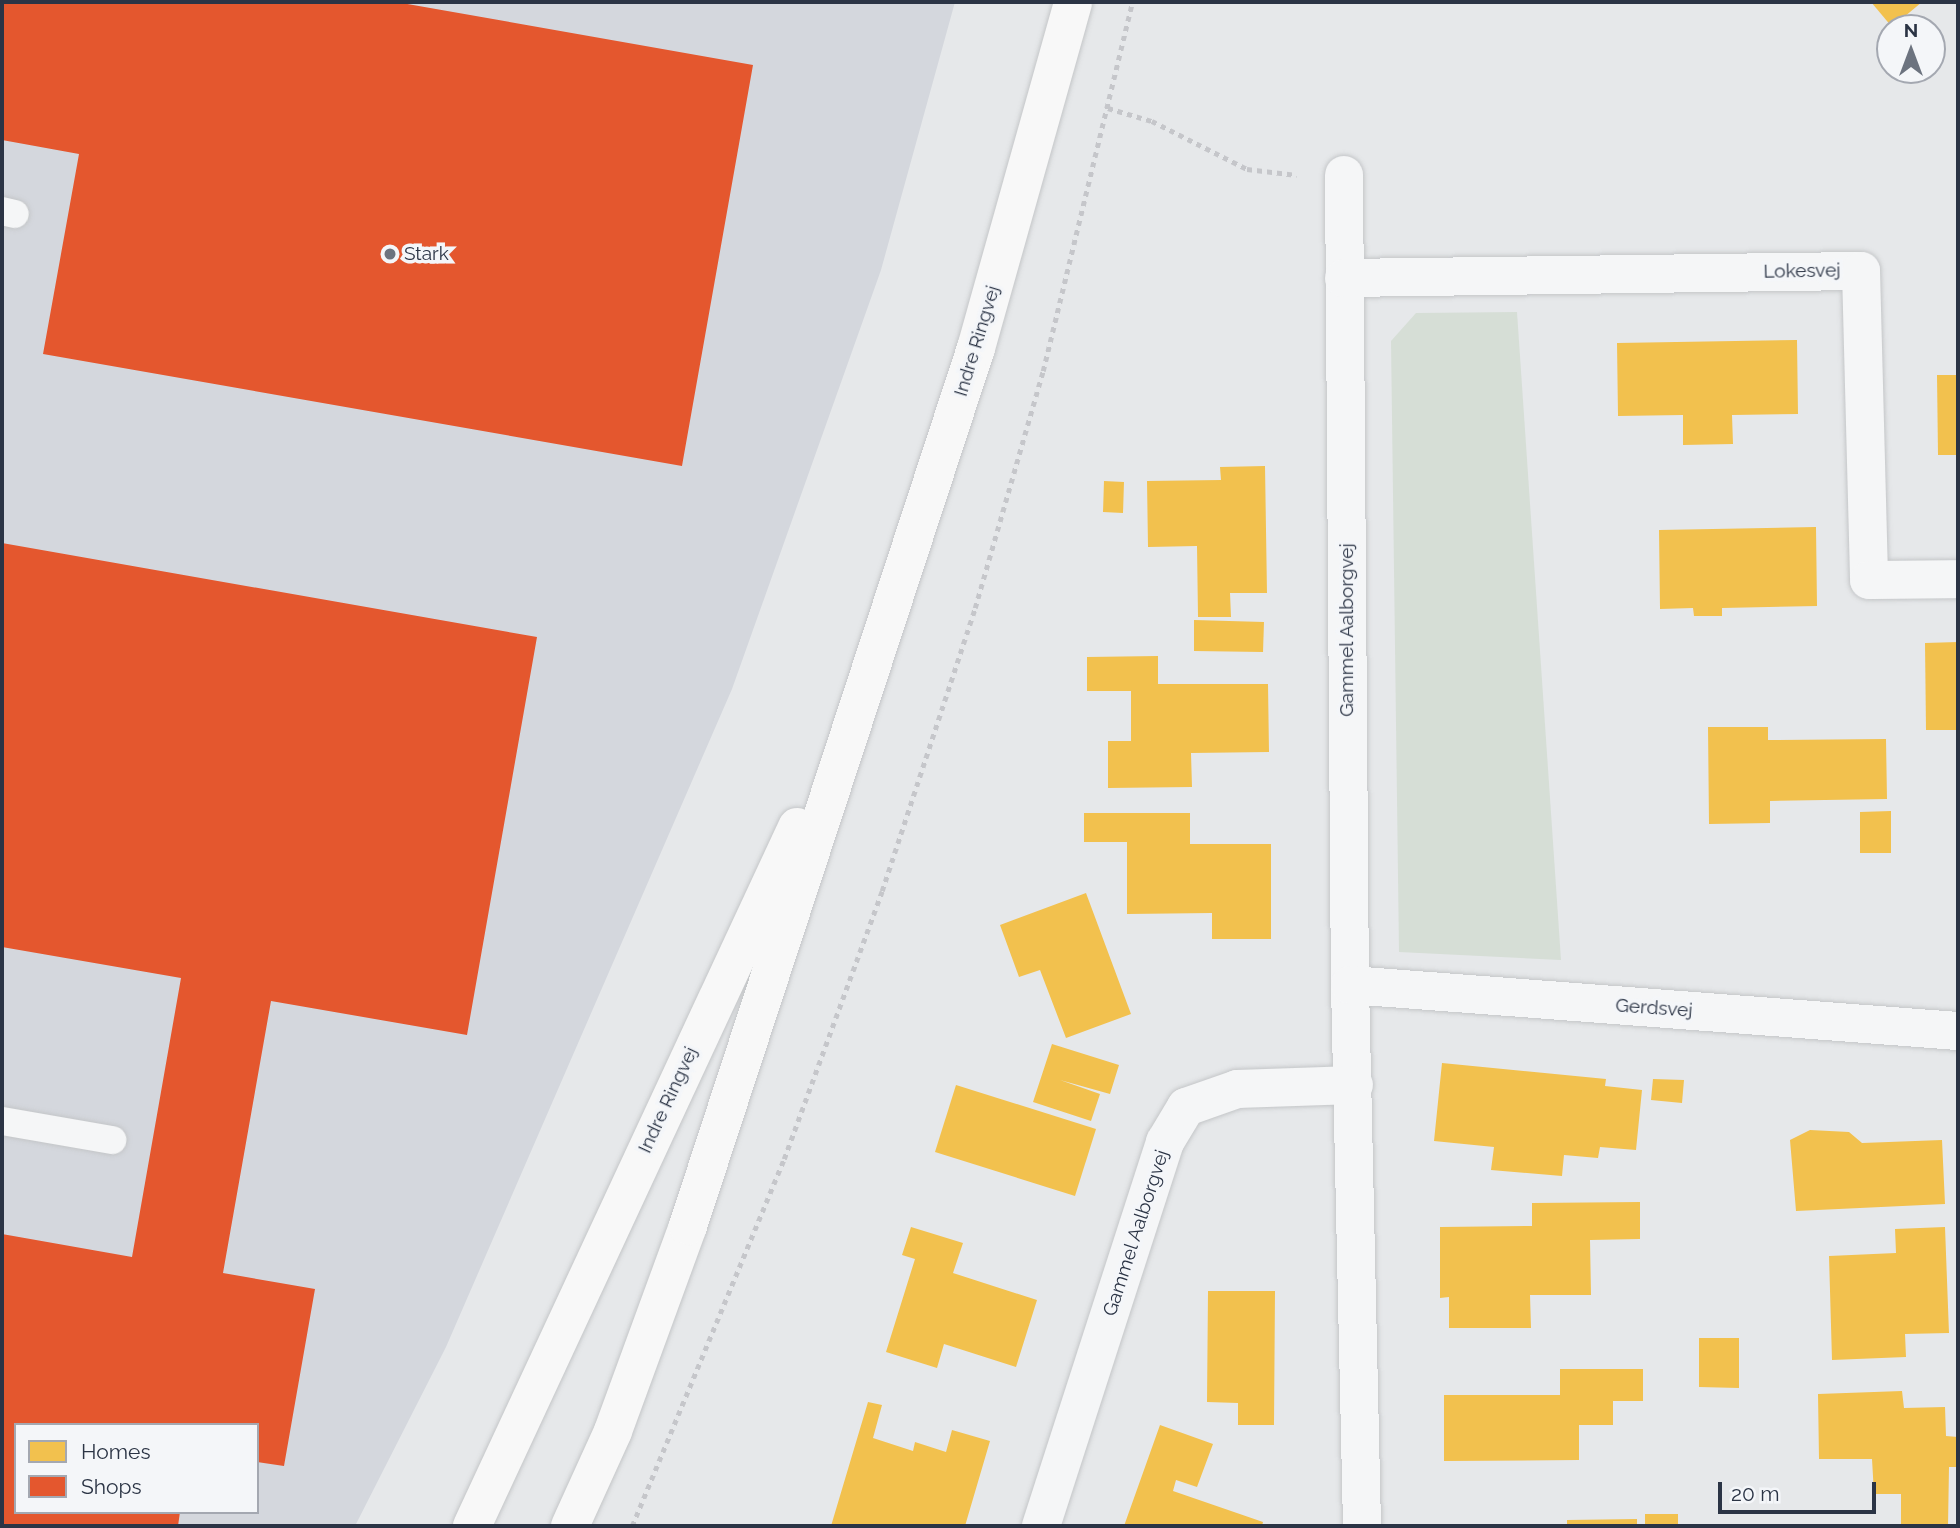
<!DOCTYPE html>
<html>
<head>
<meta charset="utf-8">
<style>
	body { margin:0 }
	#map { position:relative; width:1960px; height:1528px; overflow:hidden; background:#e6e8ea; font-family:Raleway,sans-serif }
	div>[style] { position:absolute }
	.built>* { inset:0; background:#d4d7dd }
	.green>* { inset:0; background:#d6ded6 }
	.homes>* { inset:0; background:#f2c14e }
	.shops>* { inset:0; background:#e4572e }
	.path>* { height:4.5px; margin-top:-2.25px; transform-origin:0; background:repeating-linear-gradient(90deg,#c5c6ca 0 5px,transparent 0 10px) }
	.roads { filter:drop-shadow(0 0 2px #c4c6c8) drop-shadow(0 0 2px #c4c6c8) }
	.lane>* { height:28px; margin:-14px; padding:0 14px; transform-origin:14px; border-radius:14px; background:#f5f6f7 }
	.street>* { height:38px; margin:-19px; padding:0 19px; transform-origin:19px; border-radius:19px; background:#f5f6f7 }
	.secondary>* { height:38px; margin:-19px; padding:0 19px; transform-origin:19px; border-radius:19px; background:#f8f8f8 }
	.dots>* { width:19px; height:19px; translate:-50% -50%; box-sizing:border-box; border:4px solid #f4f6f9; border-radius:50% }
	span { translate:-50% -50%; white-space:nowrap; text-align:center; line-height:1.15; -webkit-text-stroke:7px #f4f6f9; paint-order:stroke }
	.poi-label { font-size:19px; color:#2b3445 }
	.left { translate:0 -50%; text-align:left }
	.street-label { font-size:19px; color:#2b3445 }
	.frame { position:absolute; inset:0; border:4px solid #2b3445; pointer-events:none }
	.legend { position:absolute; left:14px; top:1423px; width:245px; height:91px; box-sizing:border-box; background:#f4f6f9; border:2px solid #a4a8b1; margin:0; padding:9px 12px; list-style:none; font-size:21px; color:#2b3445 }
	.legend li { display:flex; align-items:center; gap:14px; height:35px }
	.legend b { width:35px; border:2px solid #a4a8b1 }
	.north { position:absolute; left:1876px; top:14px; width:70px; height:70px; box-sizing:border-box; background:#f4f6f9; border:2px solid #a4a8b1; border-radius:50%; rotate:0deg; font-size:19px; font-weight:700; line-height:28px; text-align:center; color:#2b3445 }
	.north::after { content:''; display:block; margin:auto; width:24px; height:32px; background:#6c737f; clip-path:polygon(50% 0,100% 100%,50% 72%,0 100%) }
	.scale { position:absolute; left:1718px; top:1482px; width:158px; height:32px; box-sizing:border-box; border:4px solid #2b3445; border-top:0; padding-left:9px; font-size:21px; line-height:24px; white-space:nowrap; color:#2b3445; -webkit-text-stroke:5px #f4f6f9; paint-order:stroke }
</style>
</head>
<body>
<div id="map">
	<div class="built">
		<div style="clip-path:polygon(evenodd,2px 2px,955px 2px,881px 270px,732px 689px,446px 1347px,355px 1526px,2px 1526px,2px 2px,16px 1425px,257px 1425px,257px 1512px,16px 1512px,16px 1425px)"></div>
	</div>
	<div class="green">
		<div style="clip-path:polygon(1517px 312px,1561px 960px,1399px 952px,1391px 341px,1416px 313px)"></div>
	</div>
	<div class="homes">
		<div style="clip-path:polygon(1871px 2px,1922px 2px,1892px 27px)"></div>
		<div style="clip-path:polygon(1797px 340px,1798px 414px,1732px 415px,1733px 444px,1683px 445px,1683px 415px,1618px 416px,1617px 343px)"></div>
		<div style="clip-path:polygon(1937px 375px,1958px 375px,1958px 455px,1938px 455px)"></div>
		<div style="clip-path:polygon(1265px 466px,1267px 593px,1230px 593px,1231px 617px,1198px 617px,1197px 546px,1148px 547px,1147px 481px,1221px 480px,1220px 467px)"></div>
		<div style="clip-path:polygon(1104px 481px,1124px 482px,1123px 513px,1103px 512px)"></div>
		<div style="clip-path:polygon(1816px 527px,1817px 606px,1722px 608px,1722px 616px,1694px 616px,1693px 608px,1660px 609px,1659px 530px)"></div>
		<div style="clip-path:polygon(1194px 620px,1264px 622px,1263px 652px,1194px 651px)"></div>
		<div style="clip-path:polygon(1958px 642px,1958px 730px,1926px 730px,1925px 643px)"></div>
		<div style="clip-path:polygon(1158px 656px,1158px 684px,1268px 684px,1269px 752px,1191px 753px,1192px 787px,1108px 788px,1108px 741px,1131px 741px,1131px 691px,1087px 691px,1087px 657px)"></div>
		<div style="clip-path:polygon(1708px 727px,1768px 727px,1768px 740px,1886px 739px,1887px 799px,1770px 801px,1770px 823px,1709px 824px)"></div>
		<div style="clip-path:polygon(1891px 811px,1891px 853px,1860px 853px,1860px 812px)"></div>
		<div style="clip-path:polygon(1084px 813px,1190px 813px,1190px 844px,1271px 844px,1271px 939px,1212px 939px,1212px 913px,1127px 914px,1127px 842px,1084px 842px)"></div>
		<div style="clip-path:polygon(1086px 893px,1131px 1014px,1066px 1038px,1040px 970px,1019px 977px,1000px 925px)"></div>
		<div style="clip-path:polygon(1052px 1044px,1119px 1065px,1110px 1094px,1060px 1080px,1100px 1094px,1091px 1121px,1033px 1102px)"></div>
		<div style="clip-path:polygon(1442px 1063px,1606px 1079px,1605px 1086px,1642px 1090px,1636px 1150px,1600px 1147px,1598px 1158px,1564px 1155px,1562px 1176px,1491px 1170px,1494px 1147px,1434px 1141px)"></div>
		<div style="clip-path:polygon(1653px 1079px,1684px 1080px,1682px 1103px,1651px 1100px)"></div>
		<div style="clip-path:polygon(956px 1085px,1096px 1129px,1075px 1196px,935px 1152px)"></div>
		<div style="clip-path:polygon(1810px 1130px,1849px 1132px,1862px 1143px,1942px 1140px,1945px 1204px,1796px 1211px,1790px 1140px)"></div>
		<div style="clip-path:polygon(1640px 1202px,1640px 1239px,1590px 1240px,1591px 1295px,1530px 1295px,1531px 1328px,1449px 1328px,1449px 1297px,1440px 1298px,1440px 1227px,1532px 1226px,1532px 1203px)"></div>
		<div style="clip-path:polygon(911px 1227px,963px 1243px,953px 1273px,1037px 1300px,1016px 1367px,944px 1344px,937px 1368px,886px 1352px,915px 1259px,902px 1255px)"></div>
		<div style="clip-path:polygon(1945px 1227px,1949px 1333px,1905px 1334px,1906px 1357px,1832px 1360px,1829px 1256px,1896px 1253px,1895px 1229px)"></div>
		<div style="clip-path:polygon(1208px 1291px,1275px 1291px,1274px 1425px,1238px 1425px,1238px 1403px,1207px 1402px)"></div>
		<div style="clip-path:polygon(1699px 1338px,1739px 1338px,1739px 1388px,1699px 1387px)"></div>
		<div style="clip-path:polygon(1560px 1369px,1643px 1369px,1643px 1401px,1613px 1401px,1613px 1425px,1579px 1425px,1579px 1460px,1444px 1461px,1444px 1395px,1560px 1395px)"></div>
		<div style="clip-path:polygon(1902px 1391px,1904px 1408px,1945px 1407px,1946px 1436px,1958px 1437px,1958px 1467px,1949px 1467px,1948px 1526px,1901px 1526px,1901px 1494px,1874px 1494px,1872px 1459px,1819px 1459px,1818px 1394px)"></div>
		<div style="clip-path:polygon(868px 1402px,882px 1405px,873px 1438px,913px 1451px,915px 1442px,946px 1452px,952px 1430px,990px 1441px,965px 1526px,831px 1526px)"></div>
		<div style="clip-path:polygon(1160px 1425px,1213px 1444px,1197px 1487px,1176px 1480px,1173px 1491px,1263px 1522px,1262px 1526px,1124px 1526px)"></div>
		<div style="clip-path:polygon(1645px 1514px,1678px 1514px,1678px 1526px,1645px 1526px)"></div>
		<div style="clip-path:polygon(1637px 1519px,1637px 1526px,1567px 1526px,1567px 1520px)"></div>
	</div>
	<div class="shops">
		<div style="clip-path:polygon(2px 2px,396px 2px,753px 65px,682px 466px,43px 354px,79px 154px,2px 140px)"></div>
		<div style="clip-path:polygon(2px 543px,537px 637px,467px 1035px,271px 1001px,223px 1273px,315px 1289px,284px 1466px,257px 1462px,257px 1425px,16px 1425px,16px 1512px,180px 1512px,178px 1526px,2px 1526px,2px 1234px,132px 1257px,181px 978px,2px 947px)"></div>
	</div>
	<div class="path">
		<div style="left:1108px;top:108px;width:46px;rotate:16.5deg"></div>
		<div style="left:1152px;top:121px;width:106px;rotate:26.8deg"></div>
		<div style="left:1247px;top:169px;width:50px;rotate:6.8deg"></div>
		<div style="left:632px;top:1526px;width:397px;rotate:-67.5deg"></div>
		<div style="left:784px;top:1159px;width:285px;rotate:-69.9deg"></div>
		<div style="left:882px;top:891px;width:298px;rotate:-71.8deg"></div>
		<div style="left:975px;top:608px;width:247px;rotate:-74deg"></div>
		<div style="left:1043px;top:371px;width:380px;rotate:-76.4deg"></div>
	</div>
	<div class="roads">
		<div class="lane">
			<div style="left:2px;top:211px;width:13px;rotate:13deg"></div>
			<div style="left:2px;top:1121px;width:112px;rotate:9.8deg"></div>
		</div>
		<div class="street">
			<div style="left:1344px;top:175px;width:810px;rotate:89.58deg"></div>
			<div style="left:1350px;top:985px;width:541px;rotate:88.73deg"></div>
			<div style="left:1344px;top:278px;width:517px;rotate:-0.78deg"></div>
			<div style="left:1861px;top:271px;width:309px;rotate:88.5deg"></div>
			<div style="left:1869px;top:580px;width:89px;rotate:-0.6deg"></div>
			<div style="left:1350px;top:985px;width:610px;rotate:4.33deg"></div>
			<div style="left:1041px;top:1526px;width:404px;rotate:-72.1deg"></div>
			<div style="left:1165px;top:1142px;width:41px;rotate:-59deg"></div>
			<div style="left:1186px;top:1107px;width:54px;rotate:-19.4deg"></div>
			<div style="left:1237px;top:1089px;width:117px;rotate:-2deg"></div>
		</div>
		<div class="secondary">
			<div style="left:472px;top:1526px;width:771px;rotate:-65.06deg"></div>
			<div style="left:570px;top:1526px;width:104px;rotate:-65.6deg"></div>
			<div style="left:613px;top:1431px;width:218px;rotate:-69.9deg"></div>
			<div style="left:688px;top:1226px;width:924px;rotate:-71.84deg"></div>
			<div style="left:976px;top:348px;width:359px;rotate:-74.3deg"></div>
		</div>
	</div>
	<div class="dots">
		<div style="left:390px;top:254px;background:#6c737f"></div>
	</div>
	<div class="poi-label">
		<span class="left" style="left:404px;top:254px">Stark</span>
	</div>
	<div class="street-label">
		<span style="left:1802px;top:271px;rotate:-1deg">Lokesvej</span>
		<span style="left:977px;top:341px;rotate:-73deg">Indre Ringvej</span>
		<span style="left:1347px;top:630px;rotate:-90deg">Gammel Aalborgvej</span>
		<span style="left:1654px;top:1008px;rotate:4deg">Gerdsvej</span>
		<span style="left:668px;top:1100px;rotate:-65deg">Indre Ringvej</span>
		<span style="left:1136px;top:1233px;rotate:-72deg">Gammel Aalborgvej</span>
	</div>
	<div class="frame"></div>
	<ul class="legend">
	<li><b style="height:19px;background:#f2c14e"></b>Homes</li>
	<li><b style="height:19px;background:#e4572e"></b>Shops</li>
	</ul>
	<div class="north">N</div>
	<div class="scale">20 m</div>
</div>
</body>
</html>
